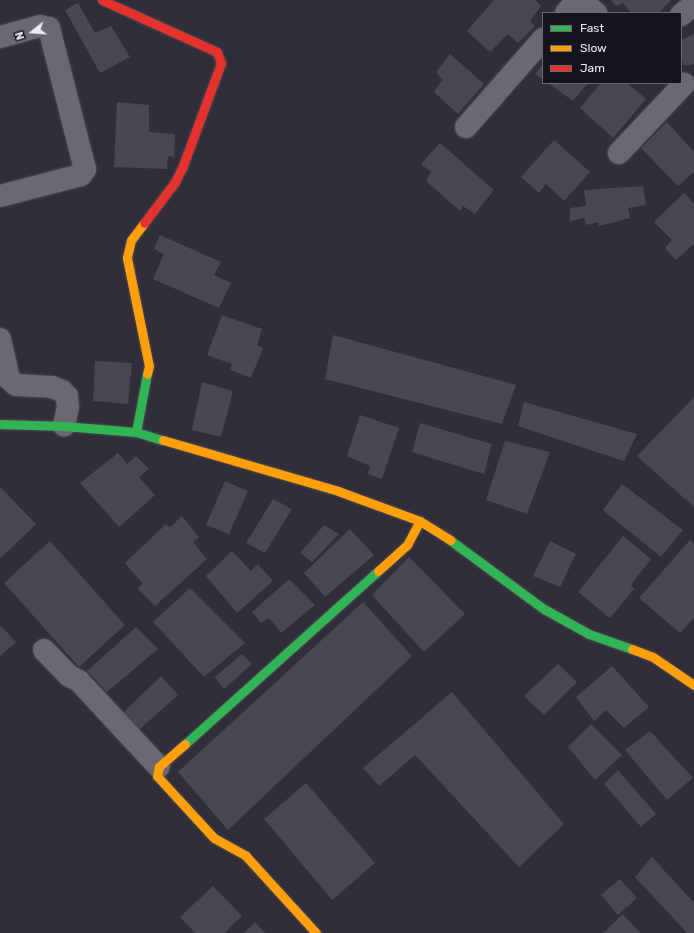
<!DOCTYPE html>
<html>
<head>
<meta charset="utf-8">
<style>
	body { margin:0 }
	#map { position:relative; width:694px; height:933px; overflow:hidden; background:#312e39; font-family:Rubik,sans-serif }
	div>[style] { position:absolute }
	.building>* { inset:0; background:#4b4751 }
	.roads { filter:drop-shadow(0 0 1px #4c4953) drop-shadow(0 0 1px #4c4953) }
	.street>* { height:22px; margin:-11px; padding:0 11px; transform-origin:11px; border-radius:11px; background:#6a6870 }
	.fast>* { height:9px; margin:-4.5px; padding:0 4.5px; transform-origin:4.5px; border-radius:4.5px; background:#30b455 }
	.slow>* { height:9px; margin:-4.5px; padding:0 4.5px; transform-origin:4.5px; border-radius:4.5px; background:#ff9f0a }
	.jam>* { height:9px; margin:-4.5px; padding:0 4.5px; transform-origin:4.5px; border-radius:4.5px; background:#e5322d }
	span { translate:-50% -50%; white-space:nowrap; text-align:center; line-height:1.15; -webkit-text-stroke:4px #16131c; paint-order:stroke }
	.legend { position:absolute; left:542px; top:12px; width:140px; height:72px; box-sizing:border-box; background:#16131c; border:1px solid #6c6974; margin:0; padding:5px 7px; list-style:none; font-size:12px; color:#ede9f7 }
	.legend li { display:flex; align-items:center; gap:8px; height:20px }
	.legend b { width:20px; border:1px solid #6c6974 }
	.north { position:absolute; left:12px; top:12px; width:40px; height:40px; -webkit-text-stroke:3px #16131c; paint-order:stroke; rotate:253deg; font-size:11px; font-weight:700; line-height:16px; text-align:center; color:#ede9f7 }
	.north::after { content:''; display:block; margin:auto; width:14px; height:18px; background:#ede9f7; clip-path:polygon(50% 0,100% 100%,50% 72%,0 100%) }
</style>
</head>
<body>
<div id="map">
	<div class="building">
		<div style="clip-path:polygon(494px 0,535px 0,541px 6px,530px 21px,535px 26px,518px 43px,508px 34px,490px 52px,467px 31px)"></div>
		<div style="clip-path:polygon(611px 0,671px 0,659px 13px,631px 13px,623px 3px,616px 6px)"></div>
		<div style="clip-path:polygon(78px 3px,95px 33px,111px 26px,130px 57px,100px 73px,65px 10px)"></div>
		<div style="clip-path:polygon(694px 34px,694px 64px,684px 66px,681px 58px,681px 40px)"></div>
		<div style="clip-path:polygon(450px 54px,484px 84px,458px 114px,434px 92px,442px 80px,436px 72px)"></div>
		<div style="clip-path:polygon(543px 64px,543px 79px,535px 74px)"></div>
		<div style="clip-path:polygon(548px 83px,588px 83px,573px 101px)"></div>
		<div style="clip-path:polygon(601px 83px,627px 83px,646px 99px,613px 138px,580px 108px)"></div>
		<div style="clip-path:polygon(117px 102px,149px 105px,149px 132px,175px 134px,174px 157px,168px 156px,167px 169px,114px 167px)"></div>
		<div style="clip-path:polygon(667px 122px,694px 152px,694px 172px,678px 186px,641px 148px)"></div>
		<div style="clip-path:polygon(554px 140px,590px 172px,564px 201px,546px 184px,539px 193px,521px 177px)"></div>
		<div style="clip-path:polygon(440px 143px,494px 190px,475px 214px,463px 206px,460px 211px,426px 181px,431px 172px,421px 164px)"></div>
		<div style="clip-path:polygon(643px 186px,646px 205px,628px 208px,630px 218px,599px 226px,598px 222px,586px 225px,584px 218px,570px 221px,570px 208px,586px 206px,584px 190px)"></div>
		<div style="clip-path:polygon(684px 193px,694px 204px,694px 244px,676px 260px,665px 248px,672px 240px,654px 222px)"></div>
		<div style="clip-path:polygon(160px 235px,221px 262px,214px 275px,231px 283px,219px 308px,153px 279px,164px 254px,154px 249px)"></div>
		<div style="clip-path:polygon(222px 315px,262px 329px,257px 345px,263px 348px,251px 378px,230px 370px,232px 364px,207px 355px)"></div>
		<div style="clip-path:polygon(333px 335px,516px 385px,502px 424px,325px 379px)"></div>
		<div style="clip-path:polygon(95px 361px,132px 363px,128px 404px,93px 401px)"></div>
		<div style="clip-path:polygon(202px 382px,233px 391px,221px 437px,192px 430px)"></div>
		<div style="clip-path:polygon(694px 397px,694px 507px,637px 456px)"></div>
		<div style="clip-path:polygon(524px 402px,637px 434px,624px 461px,518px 426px)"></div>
		<div style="clip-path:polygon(360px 415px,399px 428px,382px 479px,368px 474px,370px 466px,347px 456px)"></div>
		<div style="clip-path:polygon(420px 423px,492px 444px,484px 474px,412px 452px)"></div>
		<div style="clip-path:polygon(505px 441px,550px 452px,527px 514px,486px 500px)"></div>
		<div style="clip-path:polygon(118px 453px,127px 464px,136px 456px,149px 469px,139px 477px,155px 495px,119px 527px,80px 483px)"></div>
		<div style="clip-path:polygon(225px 481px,248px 491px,229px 534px,206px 525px)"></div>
		<div style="clip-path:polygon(622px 484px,683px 530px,661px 557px,603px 510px)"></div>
		<div style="clip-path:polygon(0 487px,36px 524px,1px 558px,0 557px)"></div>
		<div style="clip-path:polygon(273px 499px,292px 509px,265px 553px,246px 543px)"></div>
		<div style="clip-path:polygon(182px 516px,199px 537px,193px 542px,207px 559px,155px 606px,137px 588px,143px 584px,125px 563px,166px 524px,170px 527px)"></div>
		<div style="clip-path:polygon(324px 525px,339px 534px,312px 562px,300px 553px)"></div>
		<div style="clip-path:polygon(350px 529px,374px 555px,325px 597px,304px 573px)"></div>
		<div style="clip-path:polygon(623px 536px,651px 559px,631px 585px,634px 589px,610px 618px,578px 592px)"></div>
		<div style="clip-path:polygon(690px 540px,694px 544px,694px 618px,680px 633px,639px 598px)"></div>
		<div style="clip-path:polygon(50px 541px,125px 625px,79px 667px,4px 583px)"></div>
		<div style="clip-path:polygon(550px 541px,576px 554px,560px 587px,533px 576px)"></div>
		<div style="clip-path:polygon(232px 551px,251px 571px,258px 564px,273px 581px,237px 613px,206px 576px)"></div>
		<div style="clip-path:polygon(409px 557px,465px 614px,424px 652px,372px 595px)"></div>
		<div style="clip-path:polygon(289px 579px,315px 605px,281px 633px,269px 618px,261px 623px,252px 612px)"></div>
		<div style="clip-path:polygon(190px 588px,245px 643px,204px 677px,153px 622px)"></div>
		<div style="clip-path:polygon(363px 602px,412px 656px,228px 830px,178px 772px)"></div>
		<div style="clip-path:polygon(0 625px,16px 642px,0 656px)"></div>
		<div style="clip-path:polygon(136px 627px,158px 649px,107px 692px,87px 671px)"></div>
		<div style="clip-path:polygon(242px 654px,252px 664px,224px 689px,215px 677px)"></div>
		<div style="clip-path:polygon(558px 664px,577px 682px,544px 715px,524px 696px)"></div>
		<div style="clip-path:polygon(612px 666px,649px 707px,624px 728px,606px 710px,594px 721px,576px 697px)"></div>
		<div style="clip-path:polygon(161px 676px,178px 695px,139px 730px,123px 713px)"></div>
		<div style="clip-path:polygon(452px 692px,564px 824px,519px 867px,415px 755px,379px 786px,363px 768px)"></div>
		<div style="clip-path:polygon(591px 724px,622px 755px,595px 780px,568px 747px)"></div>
		<div style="clip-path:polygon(650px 731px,693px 778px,667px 800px,625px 750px)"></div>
		<div style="clip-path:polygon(618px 770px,656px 814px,641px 827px,604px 784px)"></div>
		<div style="clip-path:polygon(306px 783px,375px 863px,332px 900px,264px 819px)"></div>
		<div style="clip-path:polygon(652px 857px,694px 903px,694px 933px,687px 933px,635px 877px)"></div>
		<div style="clip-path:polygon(620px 879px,637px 898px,618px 915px,601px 895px)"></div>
		<div style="clip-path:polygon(213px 886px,242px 916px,224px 933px,195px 933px,180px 917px)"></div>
		<div style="clip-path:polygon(623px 914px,640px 933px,603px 933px)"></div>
		<div style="clip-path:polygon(255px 922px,265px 933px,244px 933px)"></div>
	</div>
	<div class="roads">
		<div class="street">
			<div style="left:580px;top:0;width:21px;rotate:39deg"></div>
			<div style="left:566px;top:13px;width:17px;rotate:-50deg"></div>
			<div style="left:681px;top:15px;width:17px;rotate:-40deg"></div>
			<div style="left:0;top:37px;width:41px;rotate:-15.4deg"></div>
			<div style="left:40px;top:26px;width:9px;rotate:13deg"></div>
			<div style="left:49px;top:28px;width:146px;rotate:75.7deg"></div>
			<div style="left:85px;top:169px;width:7px;rotate:124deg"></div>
			<div style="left:81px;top:175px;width:84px;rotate:165.5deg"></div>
			<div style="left:466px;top:127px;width:117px;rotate:-48.8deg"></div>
			<div style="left:619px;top:153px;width:95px;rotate:-46.7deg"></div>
			<div style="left:0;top:339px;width:41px;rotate:77.3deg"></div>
			<div style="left:9px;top:379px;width:9px;rotate:41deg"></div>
			<div style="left:16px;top:385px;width:36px;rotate:3deg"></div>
			<div style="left:52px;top:387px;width:11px;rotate:22deg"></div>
			<div style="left:62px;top:391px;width:7px;rotate:45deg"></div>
			<div style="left:67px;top:396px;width:11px;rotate:85deg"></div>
			<div style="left:68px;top:407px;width:19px;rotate:102deg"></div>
			<div style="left:44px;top:650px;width:35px;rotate:46deg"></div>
			<div style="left:68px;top:675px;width:13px;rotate:29deg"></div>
			<div style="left:79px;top:681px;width:117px;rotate:47.1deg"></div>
		</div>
		<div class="fast">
			<div style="left:0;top:424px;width:64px;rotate:1.8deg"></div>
			<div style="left:64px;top:426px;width:72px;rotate:4.8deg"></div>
			<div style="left:136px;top:432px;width:28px;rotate:17deg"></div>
			<div style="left:136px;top:432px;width:59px;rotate:-79.3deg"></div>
			<div style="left:450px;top:540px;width:117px;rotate:36.3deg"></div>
			<div style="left:544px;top:609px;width:51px;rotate:29.1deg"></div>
			<div style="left:589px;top:634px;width:46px;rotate:19.2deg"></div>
			<div style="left:185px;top:744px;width:259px;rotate:-41.9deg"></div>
		</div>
		<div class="slow">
			<div style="left:144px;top:223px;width:21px;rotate:127deg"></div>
			<div style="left:131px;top:240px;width:18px;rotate:103deg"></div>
			<div style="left:127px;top:258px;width:110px;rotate:78.5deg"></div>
			<div style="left:149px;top:366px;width:8px;rotate:104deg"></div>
			<div style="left:163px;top:440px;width:182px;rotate:16.2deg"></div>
			<div style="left:338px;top:491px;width:87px;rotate:20.1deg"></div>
			<div style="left:420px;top:521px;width:36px;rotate:32deg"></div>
			<div style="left:378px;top:571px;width:39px;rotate:-42deg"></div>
			<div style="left:407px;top:545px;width:27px;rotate:-62deg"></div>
			<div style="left:632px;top:649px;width:22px;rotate:21deg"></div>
			<div style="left:653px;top:657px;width:50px;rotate:34.3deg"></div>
			<div style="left:185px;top:744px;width:35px;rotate:139deg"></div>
			<div style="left:159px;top:767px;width:9px;rotate:103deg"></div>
			<div style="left:157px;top:776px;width:84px;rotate:47.4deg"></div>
			<div style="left:214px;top:838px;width:37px;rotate:29deg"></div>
			<div style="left:246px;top:856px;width:104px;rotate:47.7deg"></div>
		</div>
		<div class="jam">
			<div style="left:102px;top:0;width:126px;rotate:24.3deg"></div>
			<div style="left:217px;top:52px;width:12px;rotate:70deg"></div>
			<div style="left:221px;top:63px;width:110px;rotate:110.3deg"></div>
			<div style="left:183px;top:166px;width:18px;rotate:117deg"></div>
			<div style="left:175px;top:182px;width:51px;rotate:127.1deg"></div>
		</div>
	</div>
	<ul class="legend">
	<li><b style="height:5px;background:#30b455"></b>Fast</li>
	<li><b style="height:5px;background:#ff9f0a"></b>Slow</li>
	<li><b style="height:5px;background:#e5322d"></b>Jam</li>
	</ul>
	<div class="north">N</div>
</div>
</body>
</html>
